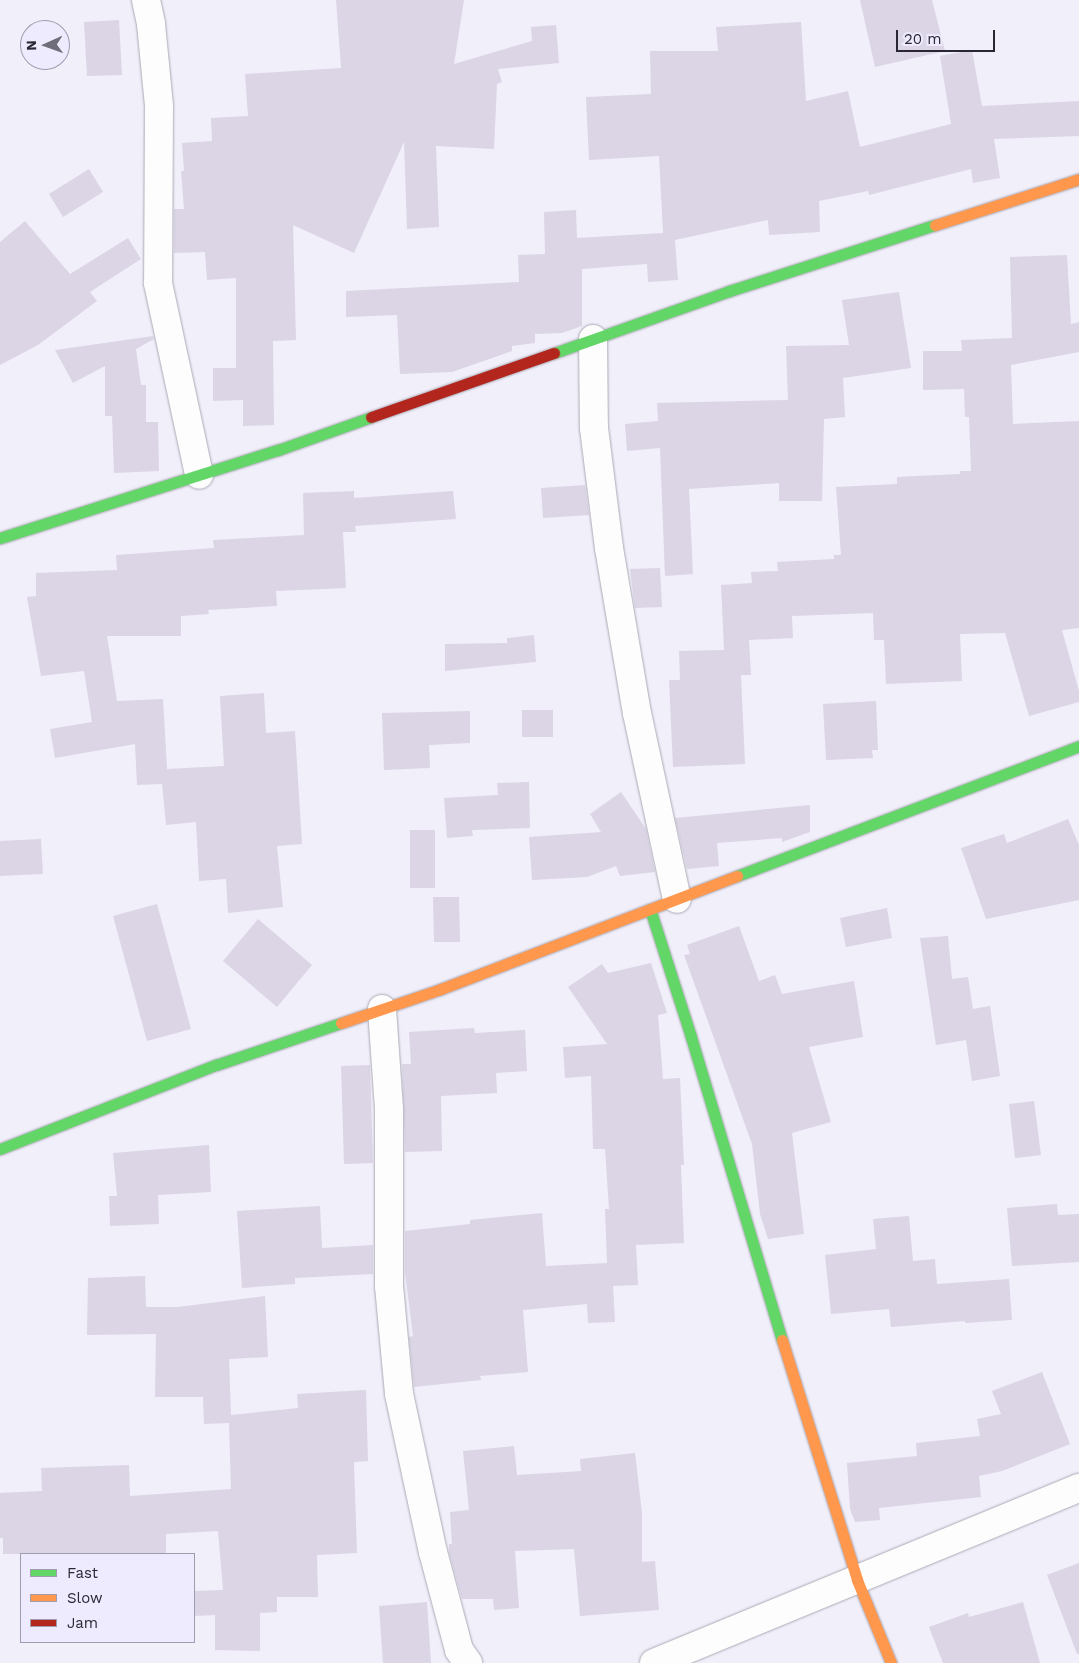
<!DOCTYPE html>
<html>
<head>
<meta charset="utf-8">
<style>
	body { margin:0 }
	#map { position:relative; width:1079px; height:1663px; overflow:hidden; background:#f1effa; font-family:"Work Sans",sans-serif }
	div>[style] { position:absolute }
	.building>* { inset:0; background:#dbd5e5 }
	.roads { filter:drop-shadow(0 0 1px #aba9b4) drop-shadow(0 0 1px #aba9b4) }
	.street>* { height:28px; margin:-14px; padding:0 14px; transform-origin:14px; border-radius:14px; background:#fdfdfe }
	.fast>* { height:11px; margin:-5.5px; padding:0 5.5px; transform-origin:5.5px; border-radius:5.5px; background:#63d668 }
	.slow>* { height:11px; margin:-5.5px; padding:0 5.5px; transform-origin:5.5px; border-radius:5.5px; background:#ff974d }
	.jam>* { height:11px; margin:-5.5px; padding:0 5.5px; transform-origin:5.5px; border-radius:5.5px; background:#b3261e }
	span { translate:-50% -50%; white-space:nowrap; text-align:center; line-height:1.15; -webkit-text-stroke:4px #eeebfe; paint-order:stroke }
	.legend { position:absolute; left:20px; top:1553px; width:175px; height:90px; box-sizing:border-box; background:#eeebfe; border:1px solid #9f9dad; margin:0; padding:6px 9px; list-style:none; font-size:15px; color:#292733 }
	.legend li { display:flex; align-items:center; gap:10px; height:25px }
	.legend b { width:25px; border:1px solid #9f9dad }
	.north { position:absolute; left:20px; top:20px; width:50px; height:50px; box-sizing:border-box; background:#eeebfe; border:1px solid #9f9dad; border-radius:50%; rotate:268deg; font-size:14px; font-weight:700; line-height:20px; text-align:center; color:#292733 }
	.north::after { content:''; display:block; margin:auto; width:18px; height:22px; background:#6f6d79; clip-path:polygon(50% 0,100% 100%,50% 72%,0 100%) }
	.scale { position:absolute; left:896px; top:30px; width:99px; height:22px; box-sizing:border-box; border:2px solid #292733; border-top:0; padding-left:6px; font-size:15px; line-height:18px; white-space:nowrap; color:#292733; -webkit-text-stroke:4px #eeebfe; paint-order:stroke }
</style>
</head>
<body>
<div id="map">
	<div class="building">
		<div style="clip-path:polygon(336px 0,464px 0,454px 64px,532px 41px,531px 27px,556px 25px,559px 63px,498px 69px,502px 82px,497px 84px,494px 149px,436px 146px,439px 227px,407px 229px,404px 142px,354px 253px,293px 225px,296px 340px,273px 341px,274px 425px,243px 426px,243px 400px,213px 401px,213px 368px,236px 368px,236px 278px,207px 280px,205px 252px,174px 253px,174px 209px,184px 209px,181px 171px,184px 171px,182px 143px,212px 141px,211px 118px,248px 116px,245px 74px,341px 68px)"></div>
		<div style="clip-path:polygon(860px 0,932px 0,945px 51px,875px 67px)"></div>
		<div style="clip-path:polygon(119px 20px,122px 75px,87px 76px,84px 22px)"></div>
		<div style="clip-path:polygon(801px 22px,806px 101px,848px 91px,860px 147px,951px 124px,940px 56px,972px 50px,982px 106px,1079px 101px,1079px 136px,994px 139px,1000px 178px,973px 183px,971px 169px,869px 195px,868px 191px,819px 201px,820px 232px,769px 235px,768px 220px,675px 240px,678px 280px,648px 282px,647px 264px,582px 269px,582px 326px,562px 333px,535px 334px,535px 343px,512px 346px,512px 351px,452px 372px,400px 374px,397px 315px,346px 317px,346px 291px,519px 282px,518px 255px,545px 254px,544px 212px,576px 210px,577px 238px,663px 233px,659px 156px,589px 160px,586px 97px,651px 94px,650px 51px,718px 51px,716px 27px)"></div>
		<div style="clip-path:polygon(89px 169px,103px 192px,63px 217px,49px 194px)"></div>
		<div style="clip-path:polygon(25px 221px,70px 274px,128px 238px,141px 259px,90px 292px,97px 301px,38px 345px,0 365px,0 242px)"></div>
		<div style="clip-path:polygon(1067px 255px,1071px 324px,1079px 322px,1079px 352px,1011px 365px,1013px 424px,1079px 421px,1079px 628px,1062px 630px,1079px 691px,1079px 702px,1029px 716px,1005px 633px,960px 634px,962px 681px,886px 684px,884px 640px,874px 640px,873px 613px,792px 616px,793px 638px,749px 640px,751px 675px,741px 675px,745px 764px,673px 767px,669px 680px,680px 680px,679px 651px,724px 650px,721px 585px,752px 583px,751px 572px,778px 571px,777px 562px,834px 559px,834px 555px,841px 555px,836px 487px,897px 484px,897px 477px,960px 474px,960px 471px,971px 471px,969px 417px,965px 417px,964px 389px,923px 390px,923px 351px,962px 351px,961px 340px,1012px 338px,1010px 257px)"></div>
		<div style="clip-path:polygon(899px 292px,911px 368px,843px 378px,845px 417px,824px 419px,822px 501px,779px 501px,779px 483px,689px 489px,693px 574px,665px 576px,660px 448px,627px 451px,625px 424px,658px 421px,657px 403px,788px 400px,786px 346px,849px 345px,842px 300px)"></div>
		<div style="clip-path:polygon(153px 336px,154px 339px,136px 349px,141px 385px,146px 385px,146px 422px,158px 422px,159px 471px,114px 473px,112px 416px,105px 416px,105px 366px,73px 383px,55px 350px)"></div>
		<div style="clip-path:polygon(585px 485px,589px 515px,543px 518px,541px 488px)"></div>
		<div style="clip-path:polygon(354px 491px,354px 498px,453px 491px,456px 519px,355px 526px,356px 532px,343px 532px,346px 588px,276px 591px,277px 606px,208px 610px,209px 614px,181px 616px,181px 636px,107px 636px,117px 701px,163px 699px,167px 769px,224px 766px,220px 696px,264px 693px,266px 733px,295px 731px,302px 844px,277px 846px,283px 907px,228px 913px,226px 879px,199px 881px,196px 822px,166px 825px,162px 784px,137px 785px,135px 744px,55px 758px,50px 729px,92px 722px,84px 671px,41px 676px,27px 597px,36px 596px,36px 573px,117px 570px,116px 555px,214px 548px,213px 540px,304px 535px,303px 493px)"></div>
		<div style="clip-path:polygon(660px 568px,662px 607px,635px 608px,630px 569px)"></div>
		<div style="clip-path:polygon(534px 635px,536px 662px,445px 671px,445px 644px,507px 643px,507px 638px)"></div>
		<div style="clip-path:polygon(876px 701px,878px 750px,872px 750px,873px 758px,826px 760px,823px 704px)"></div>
		<div style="clip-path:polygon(522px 710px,553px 710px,553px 737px,522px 737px)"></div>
		<div style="clip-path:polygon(470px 711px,470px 743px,429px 745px,430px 768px,384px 770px,382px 713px)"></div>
		<div style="clip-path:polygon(529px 782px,530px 828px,472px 830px,473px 836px,447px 838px,444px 798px,498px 795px,497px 783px)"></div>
		<div style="clip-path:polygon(621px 792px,646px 829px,655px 872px,620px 876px,616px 866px,587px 877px,532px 880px,529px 837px,601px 832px,590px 814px)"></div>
		<div style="clip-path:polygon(810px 805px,810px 832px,782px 842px,782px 838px,717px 843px,719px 866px,687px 869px,675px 818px)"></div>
		<div style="clip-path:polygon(1068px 819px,1079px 845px,1079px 900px,986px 919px,961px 848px,1004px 834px,1007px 843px)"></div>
		<div style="clip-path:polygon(410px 830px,435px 830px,435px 888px,410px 888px)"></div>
		<div style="clip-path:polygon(41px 839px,43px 874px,0 876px,0 841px)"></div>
		<div style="clip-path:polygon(433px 897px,459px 897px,460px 942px,434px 942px)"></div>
		<div style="clip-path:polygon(157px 904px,191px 1029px,147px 1041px,113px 916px)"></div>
		<div style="clip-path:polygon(887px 908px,892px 938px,846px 947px,840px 918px)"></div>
		<div style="clip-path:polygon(258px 919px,312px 965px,277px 1007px,223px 961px)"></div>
		<div style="clip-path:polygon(739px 926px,759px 981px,775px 975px,782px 994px,854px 981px,863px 1037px,809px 1047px,831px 1122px,792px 1133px,804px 1234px,768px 1239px,760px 1214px,752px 1144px,684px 955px,690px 954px,687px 945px)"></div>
		<div style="clip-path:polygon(948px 936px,952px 979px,968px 977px,973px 1009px,990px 1006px,1000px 1076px,972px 1081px,966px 1040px,936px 1045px,920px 938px)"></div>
		<div style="clip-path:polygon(651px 963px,667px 1013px,658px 1015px,663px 1079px,680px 1078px,684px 1165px,681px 1165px,684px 1243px,636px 1245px,638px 1285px,613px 1286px,615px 1322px,588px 1323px,587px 1304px,523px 1310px,528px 1372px,480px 1376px,481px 1380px,414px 1387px,409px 1337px,413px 1336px,405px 1272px,405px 1231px,470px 1224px,470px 1220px,542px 1213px,546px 1266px,607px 1263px,605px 1209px,609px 1209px,605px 1149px,593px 1149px,591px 1076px,565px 1078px,563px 1047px,607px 1044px,568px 987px,602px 964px,608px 973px)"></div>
		<div style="clip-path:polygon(474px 1028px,475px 1033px,525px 1030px,527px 1071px,496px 1073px,497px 1093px,441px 1096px,442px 1151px,405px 1152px,402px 1064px,411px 1064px,409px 1032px)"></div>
		<div style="clip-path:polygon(370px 1065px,373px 1163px,344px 1164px,341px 1066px)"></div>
		<div style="clip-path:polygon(1034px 1101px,1041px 1155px,1015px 1158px,1009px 1104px)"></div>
		<div style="clip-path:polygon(209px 1145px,211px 1192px,158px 1195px,159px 1224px,110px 1226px,109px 1196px,117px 1196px,113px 1153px)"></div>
		<div style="clip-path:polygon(1057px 1204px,1058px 1215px,1079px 1214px,1079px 1262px,1012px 1266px,1007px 1208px)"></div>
		<div style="clip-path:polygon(320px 1206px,322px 1248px,373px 1245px,373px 1274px,295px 1278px,295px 1284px,242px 1288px,237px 1211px)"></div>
		<div style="clip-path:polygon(909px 1216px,913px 1261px,935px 1259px,937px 1284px,1009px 1279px,1012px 1320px,965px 1323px,965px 1321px,891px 1327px,889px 1309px,831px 1314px,825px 1255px,876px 1249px,873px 1219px)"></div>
		<div style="clip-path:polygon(145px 1276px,146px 1307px,178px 1307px,265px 1296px,268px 1357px,229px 1359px,231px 1415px,298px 1408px,297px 1394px,366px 1390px,368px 1461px,354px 1462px,357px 1553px,317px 1555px,318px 1597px,277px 1597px,277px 1612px,260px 1613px,260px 1651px,215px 1650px,215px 1615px,194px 1616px,194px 1591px,223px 1590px,218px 1531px,166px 1534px,166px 1554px,3px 1554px,3px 1538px,0 1538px,0 1493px,42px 1491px,41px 1468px,129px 1465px,130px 1496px,231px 1489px,229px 1423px,204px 1424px,203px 1397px,155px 1397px,156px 1334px,87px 1335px,88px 1278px)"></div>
		<div style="clip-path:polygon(1042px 1372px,1070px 1444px,1002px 1471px,979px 1476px,981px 1497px,879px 1508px,880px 1520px,855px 1522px,850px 1509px,847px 1463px,917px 1456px,916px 1443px,980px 1436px,977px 1419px,1001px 1414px,992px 1391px)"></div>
		<div style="clip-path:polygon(514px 1446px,517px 1475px,581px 1471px,580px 1459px,635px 1453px,642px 1513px,642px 1562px,655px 1561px,659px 1610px,580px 1616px,574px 1549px,515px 1551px,519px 1608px,494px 1610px,493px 1599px,462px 1599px,449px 1552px,449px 1544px,452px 1544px,450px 1512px,469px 1510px,463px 1451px)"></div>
		<div style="clip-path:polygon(1079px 1563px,1079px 1654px,1077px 1654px,1047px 1575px)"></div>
		<div style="clip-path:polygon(427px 1602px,431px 1663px,383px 1663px,379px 1606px)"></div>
		<div style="clip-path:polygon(1023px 1602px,1040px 1663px,943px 1663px,929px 1627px,968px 1613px,969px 1617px)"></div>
	</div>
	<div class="roads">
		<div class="street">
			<div style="left:146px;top:0;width:25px;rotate:78deg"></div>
			<div style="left:151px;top:24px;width:82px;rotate:84.4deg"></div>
			<div style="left:159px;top:106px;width:177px;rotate:90.3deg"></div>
			<div style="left:158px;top:283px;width:196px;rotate:77.9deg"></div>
			<div style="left:593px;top:339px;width:89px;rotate:89.4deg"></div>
			<div style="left:594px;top:428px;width:121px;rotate:82.9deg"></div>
			<div style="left:609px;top:548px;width:167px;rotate:80.4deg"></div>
			<div style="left:637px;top:713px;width:190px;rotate:77.9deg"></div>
			<div style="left:382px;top:1009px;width:100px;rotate:86deg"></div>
			<div style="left:389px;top:1109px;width:177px;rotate:90deg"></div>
			<div style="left:389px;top:1286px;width:108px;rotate:84.7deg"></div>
			<div style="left:399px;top:1394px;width:162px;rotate:77.9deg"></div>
			<div style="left:433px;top:1552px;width:101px;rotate:75.1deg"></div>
			<div style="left:459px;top:1650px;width:16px;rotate:55deg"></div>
			<div style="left:654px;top:1663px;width:460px;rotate:-22.4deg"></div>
		</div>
		<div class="fast">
			<div style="left:554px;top:353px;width:186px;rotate:-19.5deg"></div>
			<div style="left:729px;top:291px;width:216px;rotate:-17.8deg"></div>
			<div style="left:0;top:538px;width:292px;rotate:-17.6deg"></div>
			<div style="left:278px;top:450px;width:99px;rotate:-19.5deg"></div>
			<div style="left:737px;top:876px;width:366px;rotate:-20.8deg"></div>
			<div style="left:650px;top:909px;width:134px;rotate:72.2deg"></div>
			<div style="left:691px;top:1037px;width:316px;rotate:73.3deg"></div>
			<div style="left:0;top:1149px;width:232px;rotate:-21.3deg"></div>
			<div style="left:216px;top:1065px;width:132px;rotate:-18.6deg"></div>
		</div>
		<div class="slow">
			<div style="left:935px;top:225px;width:151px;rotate:-17.7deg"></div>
			<div style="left:341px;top:1023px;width:106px;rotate:-18.8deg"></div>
			<div style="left:441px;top:989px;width:317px;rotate:-20.9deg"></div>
			<div style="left:782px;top:1340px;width:251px;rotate:72.6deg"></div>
			<div style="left:857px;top:1580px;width:90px;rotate:67.7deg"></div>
		</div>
		<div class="jam">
			<div style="left:371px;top:417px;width:194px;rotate:-19.3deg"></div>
		</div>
	</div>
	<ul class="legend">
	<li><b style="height:6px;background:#63d668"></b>Fast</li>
	<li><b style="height:6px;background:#ff974d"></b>Slow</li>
	<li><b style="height:6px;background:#b3261e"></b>Jam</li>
	</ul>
	<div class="north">N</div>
	<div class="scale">20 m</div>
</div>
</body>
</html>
